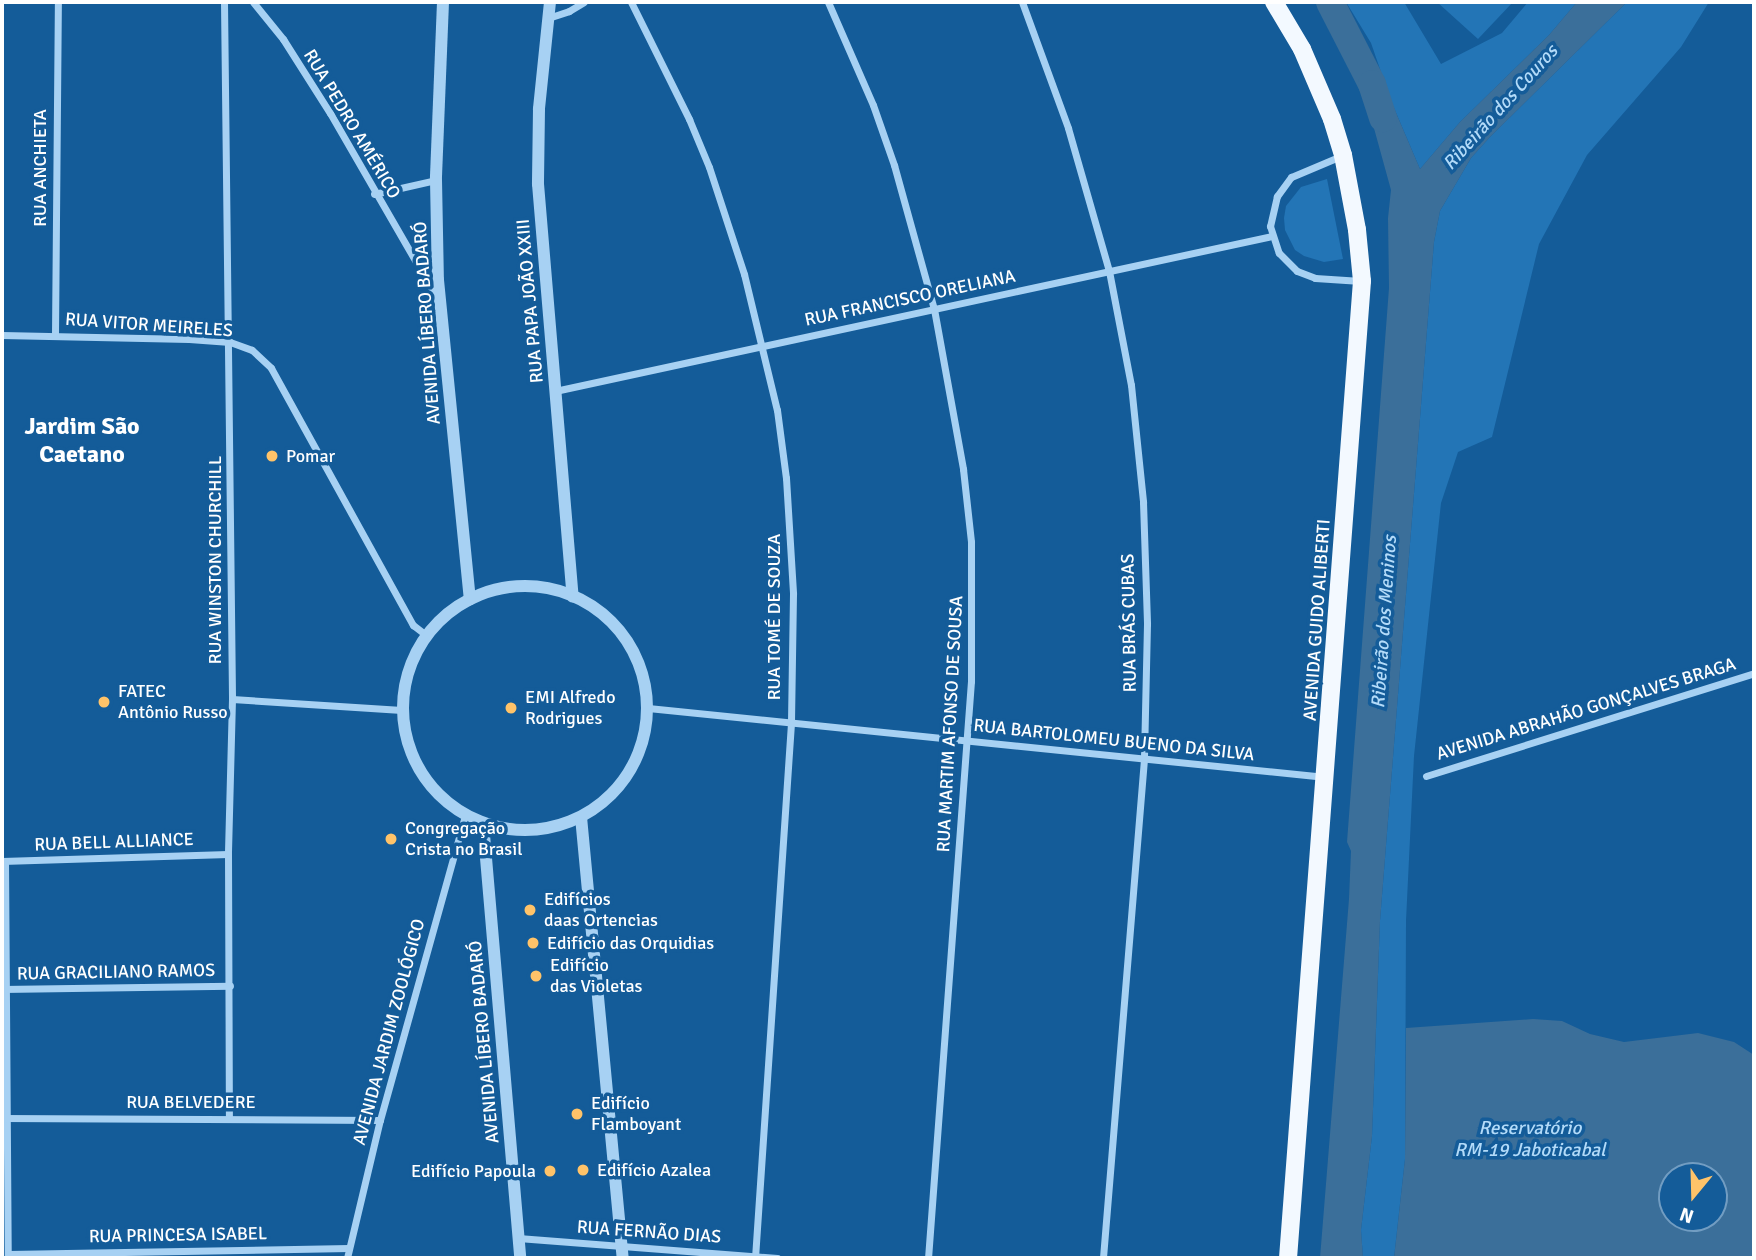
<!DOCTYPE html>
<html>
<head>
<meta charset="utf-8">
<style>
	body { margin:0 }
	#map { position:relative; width:1756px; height:1260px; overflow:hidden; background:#145c99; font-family:Signika,sans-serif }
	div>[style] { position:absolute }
	.green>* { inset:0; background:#2375b6 }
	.water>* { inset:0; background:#3b6f9a }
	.river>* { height:28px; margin:-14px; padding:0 14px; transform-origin:14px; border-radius:14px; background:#3b6f9a }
	.minor>* { height:7px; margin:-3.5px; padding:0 3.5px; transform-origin:3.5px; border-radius:3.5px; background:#a7d1f3 }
	.tertiary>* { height:12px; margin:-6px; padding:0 6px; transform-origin:6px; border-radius:6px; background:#a7d1f3 }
	.tertiary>.ring { margin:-6px; padding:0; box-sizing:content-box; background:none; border:12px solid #a7d1f3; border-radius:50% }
	.primary>* { height:18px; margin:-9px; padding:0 9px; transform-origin:9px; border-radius:9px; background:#f3f9ff }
	.dots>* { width:19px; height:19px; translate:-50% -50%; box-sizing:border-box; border:4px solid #145c99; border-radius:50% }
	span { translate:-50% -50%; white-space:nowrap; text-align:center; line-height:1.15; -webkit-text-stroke:7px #145c99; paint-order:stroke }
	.street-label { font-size:18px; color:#fff }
	.poi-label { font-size:18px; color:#fff }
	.left { translate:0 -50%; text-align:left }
	.right { translate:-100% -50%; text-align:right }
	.water-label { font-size:19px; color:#b3dbf9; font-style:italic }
	.district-label { font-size:24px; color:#fff; font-weight:700 }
	.frame { position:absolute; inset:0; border:4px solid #fff; pointer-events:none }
	.north { position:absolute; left:1658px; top:1162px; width:70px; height:70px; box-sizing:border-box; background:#145c99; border:2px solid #729dc2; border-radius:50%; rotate:199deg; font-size:19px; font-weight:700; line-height:28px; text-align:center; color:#fff }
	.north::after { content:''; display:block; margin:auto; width:24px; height:32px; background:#ffc369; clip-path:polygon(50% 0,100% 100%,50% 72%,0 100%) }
</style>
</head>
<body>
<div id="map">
	<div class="green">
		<div style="clip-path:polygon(1346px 2px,1404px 2px,1441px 64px,1502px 33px,1528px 2px,1577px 2px,1549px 35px,1460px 122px,1420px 169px,1391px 101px,1371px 43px)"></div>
		<div style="clip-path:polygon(1437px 2px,1513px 2px,1478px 39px)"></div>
		<div style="clip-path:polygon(1627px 2px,1709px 2px,1681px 47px,1587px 155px,1539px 244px,1492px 437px,1458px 452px,1441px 503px,1414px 756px,1406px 921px,1405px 1159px,1394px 1258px,1363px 1258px,1361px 1230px,1372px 1136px,1380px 921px,1434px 242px,1440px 211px,1471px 158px,1490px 137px)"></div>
		<div style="clip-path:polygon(1327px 179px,1343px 259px,1324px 262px,1304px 256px,1295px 250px,1285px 230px,1284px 218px,1286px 206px,1301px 187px)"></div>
	</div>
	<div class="water">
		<div style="clip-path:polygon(1577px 2px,1627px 2px,1490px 137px,1471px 158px,1440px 211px,1434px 242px,1380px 921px,1372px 1136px,1361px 1230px,1363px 1258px,1320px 1258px,1349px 899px,1351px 851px,1347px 842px,1389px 288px,1388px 218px,1391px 190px,1372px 121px,1372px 84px,1391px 101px,1420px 169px,1460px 122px,1549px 35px)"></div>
		<div style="clip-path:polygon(evenodd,1533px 1019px,1562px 1021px,1590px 1034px,1624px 1042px,1698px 1033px,1734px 1042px,1754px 1055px,1754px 1258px,1394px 1258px,1405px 1159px,1406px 1028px,1533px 1019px,1672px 1176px,1714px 1176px,1714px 1218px,1672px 1218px,1672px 1176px)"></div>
	</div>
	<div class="river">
		<div style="left:1330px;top:2px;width:92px;rotate:62.9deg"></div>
		<div style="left:1372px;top:84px;width:36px;rotate:72deg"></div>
	</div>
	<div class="minor">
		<div style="left:224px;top:2px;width:697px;rotate:89.34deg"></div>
		<div style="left:232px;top:699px;width:155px;rotate:91.5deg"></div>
		<div style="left:228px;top:854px;width:264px;rotate:89.8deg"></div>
		<div style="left:253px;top:2px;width:48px;rotate:51deg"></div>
		<div style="left:283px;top:39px;width:88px;rotate:57.6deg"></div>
		<div style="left:330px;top:113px;width:214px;rotate:60deg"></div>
		<div style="left:631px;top:2px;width:131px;rotate:63.6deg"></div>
		<div style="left:689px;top:119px;width:52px;rotate:67.4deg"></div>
		<div style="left:709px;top:167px;width:113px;rotate:71.9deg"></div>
		<div style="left:744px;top:274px;width:140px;rotate:76.4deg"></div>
		<div style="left:777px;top:410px;width:69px;rotate:82.5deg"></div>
		<div style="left:786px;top:478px;width:116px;rotate:86.5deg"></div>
		<div style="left:793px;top:594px;width:129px;rotate:90.9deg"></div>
		<div style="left:791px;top:723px;width:536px;rotate:93.85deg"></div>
		<div style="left:828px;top:2px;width:112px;rotate:66.4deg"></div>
		<div style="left:873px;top:105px;width:64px;rotate:70.7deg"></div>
		<div style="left:894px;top:165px;width:149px;rotate:74.5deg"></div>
		<div style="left:934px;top:309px;width:163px;rotate:79.7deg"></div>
		<div style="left:963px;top:469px;width:73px;rotate:83.7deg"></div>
		<div style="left:971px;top:542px;width:139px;rotate:90deg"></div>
		<div style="left:971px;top:681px;width:579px;rotate:94.26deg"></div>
		<div style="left:1022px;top:2px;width:134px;rotate:69.9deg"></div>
		<div style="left:1068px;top:128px;width:149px;rotate:74deg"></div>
		<div style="left:1109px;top:271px;width:116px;rotate:79.1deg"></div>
		<div style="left:1131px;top:385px;width:118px;rotate:84.1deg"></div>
		<div style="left:1143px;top:502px;width:122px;rotate:88.1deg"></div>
		<div style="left:1147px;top:624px;width:135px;rotate:91.3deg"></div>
		<div style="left:1144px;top:759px;width:501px;rotate:94.7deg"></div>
		<div style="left:548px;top:18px;width:22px;rotate:-18deg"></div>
		<div style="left:569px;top:11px;width:17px;rotate:-31deg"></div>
		<div style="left:1341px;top:156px;width:54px;rotate:157.2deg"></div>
		<div style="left:1291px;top:177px;width:24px;rotate:126deg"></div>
		<div style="left:1277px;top:196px;width:31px;rotate:103deg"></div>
		<div style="left:1270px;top:226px;width:28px;rotate:72deg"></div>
		<div style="left:1279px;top:253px;width:25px;rotate:45deg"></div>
		<div style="left:1297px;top:271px;width:19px;rotate:21deg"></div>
		<div style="left:1315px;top:278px;width:46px;rotate:3.7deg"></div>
		<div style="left:374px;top:194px;width:64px;rotate:-12.7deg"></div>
		<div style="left:55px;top:334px;width:332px;rotate:-89.5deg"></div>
		<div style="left:2px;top:335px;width:187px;rotate:1.2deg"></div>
		<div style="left:189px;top:339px;width:41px;rotate:4.2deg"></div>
		<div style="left:230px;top:342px;width:23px;rotate:20deg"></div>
		<div style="left:252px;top:350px;width:26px;rotate:43deg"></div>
		<div style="left:271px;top:368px;width:294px;rotate:61.1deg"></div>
		<div style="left:413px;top:625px;width:16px;rotate:38deg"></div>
		<div style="left:555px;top:391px;width:734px;rotate:-12.2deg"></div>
		<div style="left:232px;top:699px;width:170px;rotate:3.7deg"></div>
		<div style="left:648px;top:708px;width:681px;rotate:5.82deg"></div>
		<div style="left:1426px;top:776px;width:344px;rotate:-17.4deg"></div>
		<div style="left:2px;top:861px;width:226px;rotate:-1.8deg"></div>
		<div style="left:5px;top:861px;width:397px;rotate:89.6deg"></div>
		<div style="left:2px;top:989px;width:228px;rotate:-0.8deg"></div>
		<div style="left:2px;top:1118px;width:378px;rotate:0.3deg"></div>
		<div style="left:518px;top:1238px;width:260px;rotate:4.4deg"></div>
		<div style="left:8px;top:1254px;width:341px;rotate:-1deg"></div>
		<div style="left:347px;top:1258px;width:142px;rotate:-76.6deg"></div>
		<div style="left:380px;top:1120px;width:317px;rotate:-74.4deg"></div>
	</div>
	<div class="tertiary">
		<div style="left:443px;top:2px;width:178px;rotate:92.3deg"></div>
		<div style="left:436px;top:180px;width:100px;rotate:88.9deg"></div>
		<div style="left:438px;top:280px;width:321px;rotate:84.3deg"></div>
		<div style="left:550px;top:2px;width:108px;rotate:95.9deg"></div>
		<div style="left:539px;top:109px;width:75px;rotate:90.8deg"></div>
		<div style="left:538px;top:184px;width:414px;rotate:85.2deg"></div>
		<div class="ring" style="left:403px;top:586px;width:232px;height:232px"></div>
		<div style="left:581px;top:817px;width:443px;rotate:84.6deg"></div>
		<div style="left:483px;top:823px;width:437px;rotate:85.1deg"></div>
	</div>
	<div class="primary">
		<div style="left:1274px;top:2px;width:55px;rotate:59.2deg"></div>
		<div style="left:1302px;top:49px;width:76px;rotate:66.8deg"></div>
		<div style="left:1332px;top:119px;width:38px;rotate:73deg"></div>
		<div style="left:1343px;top:155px;width:76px;rotate:79.4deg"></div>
		<div style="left:1357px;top:230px;width:51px;rotate:84.4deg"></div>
		<div style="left:1362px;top:281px;width:980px;rotate:94.33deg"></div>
	</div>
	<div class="dots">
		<div style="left:272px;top:456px;background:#ffc369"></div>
		<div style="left:104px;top:702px;background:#ffc369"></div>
		<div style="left:511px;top:708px;background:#ffc369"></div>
		<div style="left:391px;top:839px;background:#ffc369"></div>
		<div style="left:530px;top:910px;background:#ffc369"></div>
		<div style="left:533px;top:943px;background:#ffc369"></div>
		<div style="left:536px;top:976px;background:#ffc369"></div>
		<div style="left:577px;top:1114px;background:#ffc369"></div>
		<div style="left:583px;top:1170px;background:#ffc369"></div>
		<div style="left:550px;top:1171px;background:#ffc369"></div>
	</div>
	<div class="street-label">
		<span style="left:352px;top:124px;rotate:59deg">RUA PEDRO AMÉRICO</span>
		<span style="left:40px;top:168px;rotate:-90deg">RUA ANCHIETA</span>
		<span style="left:910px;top:298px;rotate:-12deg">RUA FRANCISCO ORELIANA</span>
		<span style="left:530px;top:301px;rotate:-95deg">RUA PAPA JOÃO XXIII</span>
		<span style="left:427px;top:323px;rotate:-94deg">AVENIDA LÍBERO BADARÓ</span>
		<span style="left:149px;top:325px;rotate:4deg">RUA VITOR MEIRELES</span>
		<span style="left:215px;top:560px;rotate:-90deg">RUA WINSTON CHURCHILL</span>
		<span style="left:774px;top:617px;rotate:-90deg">RUA TOMÉ DE SOUZA</span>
		<span style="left:1317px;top:620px;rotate:-86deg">AVENIDA GUIDO ALIBERTI</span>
		<span style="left:1129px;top:623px;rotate:-91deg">RUA BRÁS CUBAS</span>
		<span style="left:1586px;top:709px;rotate:-17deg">AVENIDA ABRAHÃO GONÇALVES BRAGA</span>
		<span style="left:950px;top:724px;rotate:-87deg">RUA MARTIM AFONSO DE SOUSA</span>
		<span style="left:1114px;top:740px;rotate:6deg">RUA BARTOLOMEU BUENO DA SILVA</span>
		<span style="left:114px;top:842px;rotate:-2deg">RUA BELL ALLIANCE</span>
		<span style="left:116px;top:972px;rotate:-1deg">RUA GRACILIANO RAMOS</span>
		<span style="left:389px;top:1032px;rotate:-75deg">AVENIDA JARDIM ZOOLÓGICO</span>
		<span style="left:484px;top:1042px;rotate:-95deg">AVENIDA LÍBERO BADARÓ</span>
		<span style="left:191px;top:1102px">RUA BELVEDERE</span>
		<span style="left:649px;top:1232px;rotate:4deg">RUA FERNÃO DIAS</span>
		<span style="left:178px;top:1235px;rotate:-1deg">RUA PRINCESA ISABEL</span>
	</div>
	<div class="poi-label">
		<span class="left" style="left:286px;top:456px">Pomar</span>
		<span class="left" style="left:118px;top:702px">FATEC<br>Antônio Russo</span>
		<span class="left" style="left:525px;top:708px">EMI Alfredo<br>Rodrigues</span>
		<span class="left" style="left:405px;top:839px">Congregação<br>Crista no Brasil</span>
		<span class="left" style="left:544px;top:910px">Edifícios<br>daas Ortencias</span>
		<span class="left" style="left:547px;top:943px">Edifício das Orquidias</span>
		<span class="left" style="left:550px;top:976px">Edifício<br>das Violetas</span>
		<span class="left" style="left:591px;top:1114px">Edifício<br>Flamboyant</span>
		<span class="left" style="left:597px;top:1170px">Edifício Azalea</span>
		<span class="right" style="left:536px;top:1171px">Edifício Papoula</span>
	</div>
	<div class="water-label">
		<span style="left:1501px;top:108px;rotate:-48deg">Ribeirão dos Couros</span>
		<span style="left:1385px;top:622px;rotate:-86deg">Ribeirão dos Meninos</span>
		<span style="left:1530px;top:1140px">Reservatório<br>RM-19 Jaboticabal</span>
	</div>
	<div class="district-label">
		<span style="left:82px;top:441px">Jardim São<br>Caetano</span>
	</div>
	<div class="frame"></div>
	<div class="north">N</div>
</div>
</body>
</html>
